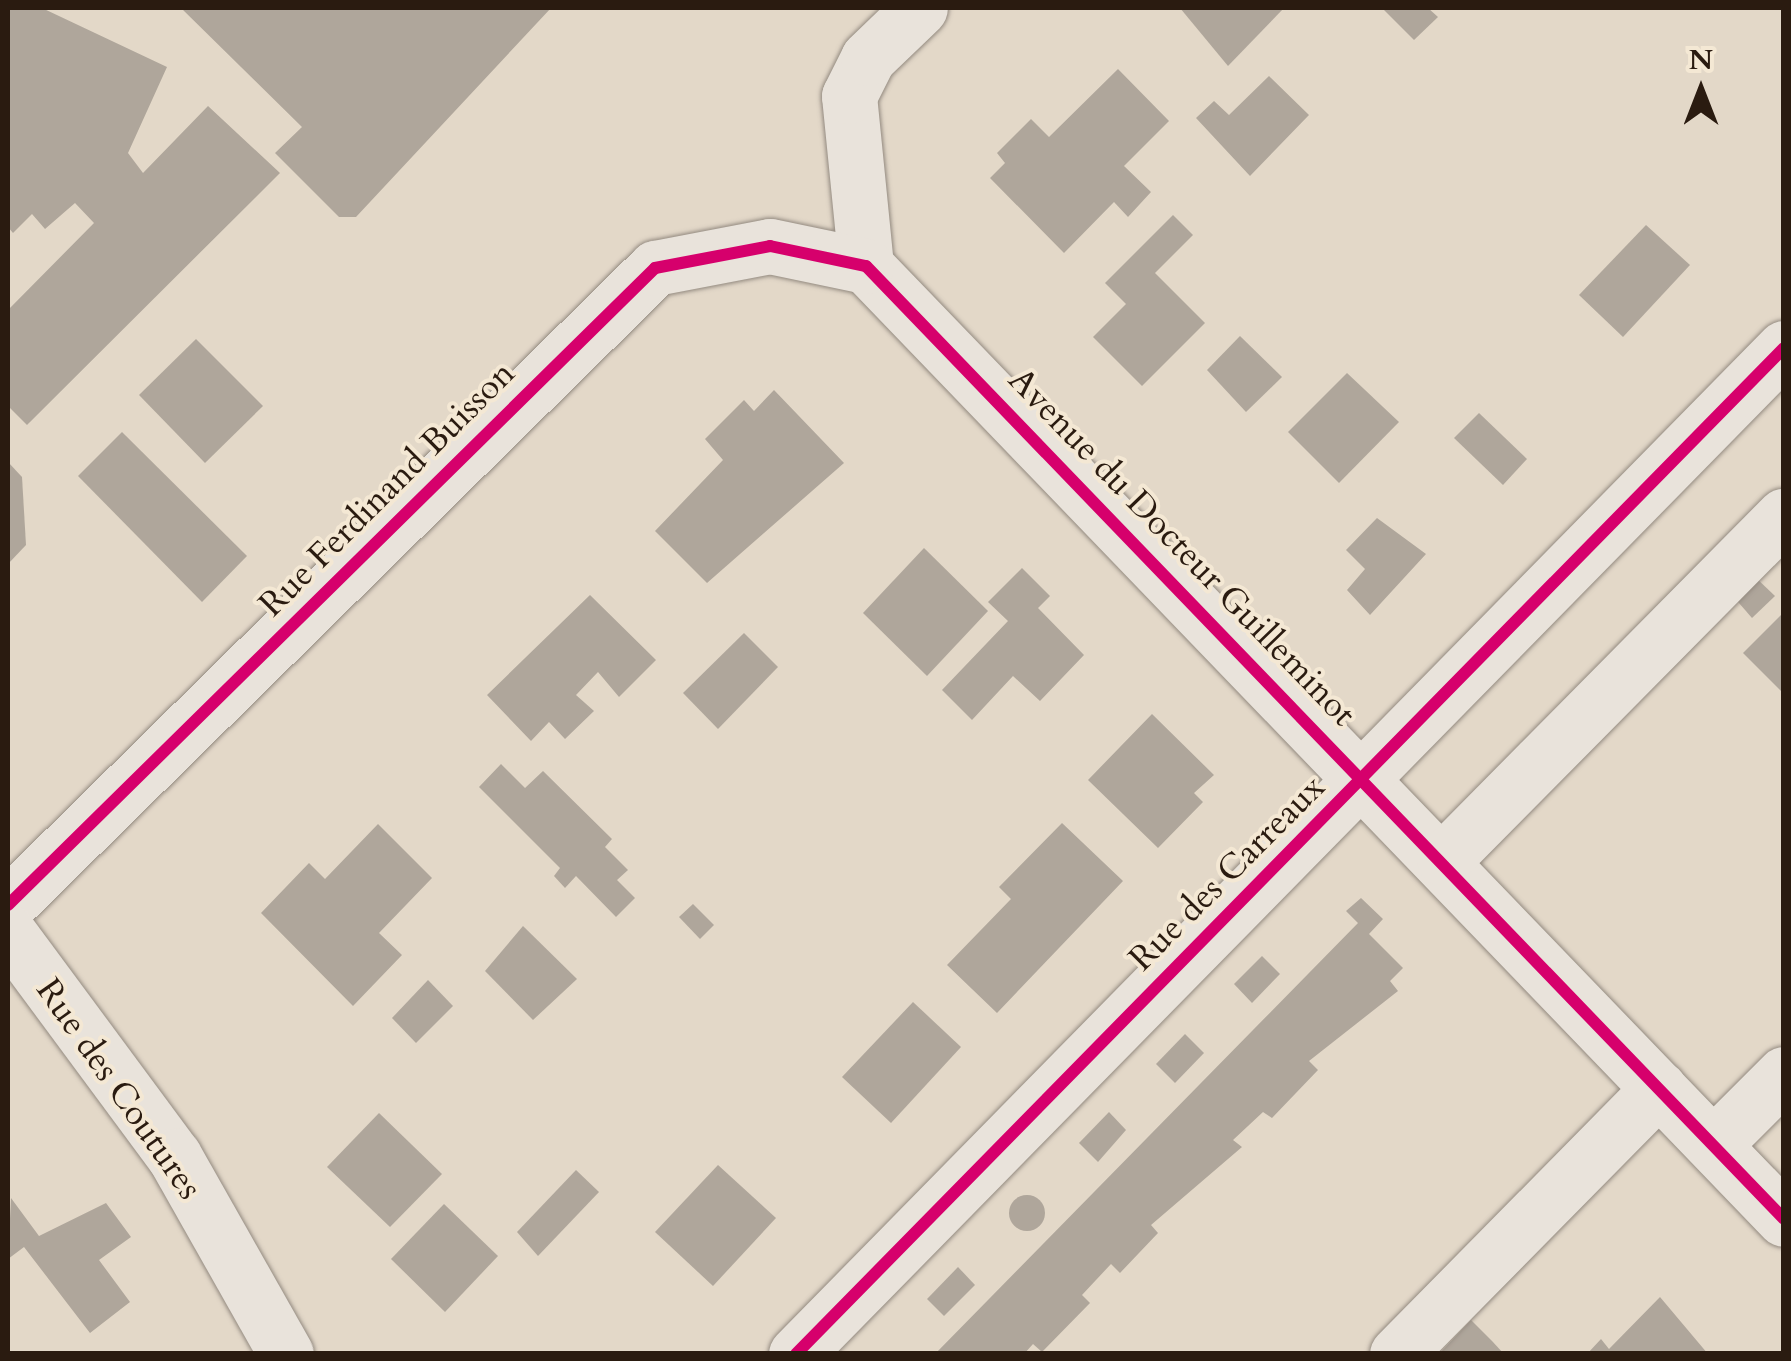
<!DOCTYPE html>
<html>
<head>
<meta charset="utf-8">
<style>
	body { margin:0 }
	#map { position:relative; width:1791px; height:1361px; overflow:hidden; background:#e3d8c8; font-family:Cardo,serif }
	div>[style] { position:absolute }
	.building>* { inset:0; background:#afa69b }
	.round { border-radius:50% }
	.roads { filter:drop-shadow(0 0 2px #938a80) drop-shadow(0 0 2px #938a80) }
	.minor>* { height:55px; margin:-27.5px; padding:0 27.5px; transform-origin:27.5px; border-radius:27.5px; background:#e9e3db }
	.cycleway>* { height:12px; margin:-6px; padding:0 6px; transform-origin:6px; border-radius:6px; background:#d6006c }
	span { translate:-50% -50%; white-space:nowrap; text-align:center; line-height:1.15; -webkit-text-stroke:8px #f4e8d4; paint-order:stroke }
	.street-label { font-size:35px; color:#2a1b10 }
	.frame { position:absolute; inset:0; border:10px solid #2a1b10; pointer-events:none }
	.north { position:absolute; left:1651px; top:40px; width:100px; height:100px; -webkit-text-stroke:8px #f4e8d4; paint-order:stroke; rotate:0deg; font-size:28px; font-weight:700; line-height:40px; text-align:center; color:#2a1b10 }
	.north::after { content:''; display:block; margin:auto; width:35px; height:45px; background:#2a1b10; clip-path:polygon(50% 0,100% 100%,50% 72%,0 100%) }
</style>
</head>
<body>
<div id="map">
	<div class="building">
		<div style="clip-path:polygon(8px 8px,42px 8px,167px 67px,128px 153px,143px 173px,208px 106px,280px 173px,27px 425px,8px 406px,8px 310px,94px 223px,75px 203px,45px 229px,32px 214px,13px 233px,8px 227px)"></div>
		<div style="clip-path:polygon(181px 8px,551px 8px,356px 217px,339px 217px,275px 153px,302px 127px)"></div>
		<div style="clip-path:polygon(1180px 8px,1284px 8px,1228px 66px)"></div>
		<div style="clip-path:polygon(1382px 8px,1428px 8px,1438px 17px,1414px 40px)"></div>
		<div style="clip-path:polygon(1118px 69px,1169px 121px,1124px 166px,1151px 192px,1128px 217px,1114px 202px,1064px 253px,990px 178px,1005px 163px,997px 153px,1031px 119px,1049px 137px)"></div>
		<div style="clip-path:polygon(1269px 76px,1309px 115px,1250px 176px,1196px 118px,1214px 101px,1229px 115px)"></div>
		<div style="clip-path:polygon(1173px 215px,1193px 235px,1155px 273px,1205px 323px,1142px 386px,1093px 337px,1126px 304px,1105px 283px)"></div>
		<div style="clip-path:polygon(1646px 225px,1690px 265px,1623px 337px,1579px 295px)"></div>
		<div style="clip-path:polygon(1240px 336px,1282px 377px,1246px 412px,1207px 370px)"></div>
		<div style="clip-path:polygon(196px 339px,263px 406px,205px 463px,139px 395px)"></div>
		<div style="clip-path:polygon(1347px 373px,1399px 422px,1339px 483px,1288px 432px)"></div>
		<div style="clip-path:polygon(774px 390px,844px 463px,707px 583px,655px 531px,723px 460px,705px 439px,744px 400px,754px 411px)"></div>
		<div style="clip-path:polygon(1479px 413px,1527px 459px,1503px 485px,1454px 438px)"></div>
		<div style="clip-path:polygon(122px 432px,247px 556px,202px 602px,78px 476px)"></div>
		<div style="clip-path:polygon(8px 462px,22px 477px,26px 545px,8px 564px)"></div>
		<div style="clip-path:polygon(1377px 518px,1426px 554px,1370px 615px,1347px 590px,1365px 569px,1346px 550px)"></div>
		<div style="clip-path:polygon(924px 548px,988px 611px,927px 676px,863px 613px)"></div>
		<div style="clip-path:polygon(1022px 568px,1050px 596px,1038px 608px,1084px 655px,1040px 701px,1013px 676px,972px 720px,942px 690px,1008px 621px,988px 602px)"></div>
		<div style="clip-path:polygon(1753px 575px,1775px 596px,1752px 618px,1732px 595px)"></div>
		<div style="clip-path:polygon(590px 595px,656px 660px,619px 697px,598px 672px,576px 695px,594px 711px,565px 739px,549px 722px,531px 741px,487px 695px)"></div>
		<div style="clip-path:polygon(1784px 612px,1784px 694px,1743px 653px)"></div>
		<div style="clip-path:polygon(744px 633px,778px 667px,718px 729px,683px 693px)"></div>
		<div style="clip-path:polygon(1152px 714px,1214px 775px,1194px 793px,1203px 802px,1158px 848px,1088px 780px)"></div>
		<div style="clip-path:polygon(501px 764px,525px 788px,543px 771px,612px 839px,605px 847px,628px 870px,617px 880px,635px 898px,616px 917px,576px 876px,565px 888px,554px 876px,560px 868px,479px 787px)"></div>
		<div style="clip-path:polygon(1062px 823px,1123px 881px,997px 1013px,947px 965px,1011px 899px,999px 887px)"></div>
		<div style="clip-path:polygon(378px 824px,432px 878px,379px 933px,402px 955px,353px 1006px,261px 913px,309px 863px,325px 879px)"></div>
		<div style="clip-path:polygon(1361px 898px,1383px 919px,1369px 934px,1403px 968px,1390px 981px,1398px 991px,1309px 1061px,1318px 1070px,1272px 1118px,1263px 1112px,1233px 1140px,1242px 1147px,1151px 1225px,1158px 1233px,1120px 1273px,1111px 1264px,1096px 1280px,1082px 1295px,1090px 1303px,1042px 1352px,1033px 1344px,1024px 1354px,935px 1354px,1358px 923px,1346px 911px)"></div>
		<div style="clip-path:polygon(693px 904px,714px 925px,700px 939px,679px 917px)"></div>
		<div style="clip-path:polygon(523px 926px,577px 979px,533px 1020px,485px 971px)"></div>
		<div style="clip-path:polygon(1262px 956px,1280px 974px,1252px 1003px,1234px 984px)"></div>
		<div style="clip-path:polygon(428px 980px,453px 1006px,416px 1043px,392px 1018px)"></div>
		<div style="clip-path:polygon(913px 1002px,961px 1047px,891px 1123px,842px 1077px)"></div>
		<div style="clip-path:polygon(1185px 1034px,1204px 1053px,1175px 1083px,1156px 1064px)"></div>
		<div style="clip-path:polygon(1109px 1112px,1126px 1130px,1098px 1162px,1079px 1143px)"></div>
		<div style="clip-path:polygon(379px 1113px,442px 1174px,390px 1227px,327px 1167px)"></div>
		<div style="clip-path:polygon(718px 1165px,776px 1218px,713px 1286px,655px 1232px)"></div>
		<div style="clip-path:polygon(576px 1170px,599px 1192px,538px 1256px,517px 1232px)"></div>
		<div class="round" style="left:1009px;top:1195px;width:36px;height:36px"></div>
		<div style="clip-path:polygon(11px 1198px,39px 1236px,106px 1203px,131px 1237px,99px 1260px,130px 1302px,90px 1333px,24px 1247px,8px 1259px)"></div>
		<div style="clip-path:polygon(444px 1204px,498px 1256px,445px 1312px,391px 1259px)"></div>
		<div style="clip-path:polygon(958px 1267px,975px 1285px,944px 1316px,927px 1299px)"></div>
		<div style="clip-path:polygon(1660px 1297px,1708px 1354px,1587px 1354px,1601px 1339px,1609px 1349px)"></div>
		<div style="clip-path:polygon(1471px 1320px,1492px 1341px,1504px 1354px,1439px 1354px)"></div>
	</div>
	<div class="roads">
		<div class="minor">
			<div style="left:866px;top:266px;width:1323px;rotate:46.07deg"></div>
			<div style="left:866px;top:266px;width:171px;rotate:-95.7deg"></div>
			<div style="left:849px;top:96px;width:42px;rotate:-63.4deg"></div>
			<div style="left:868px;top:58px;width:72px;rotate:-43.9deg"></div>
			<div style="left:1444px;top:859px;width:483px;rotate:-45.3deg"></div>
			<div style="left:8px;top:905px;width:908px;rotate:-44.55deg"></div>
			<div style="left:655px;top:268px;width:117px;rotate:-10.8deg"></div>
			<div style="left:770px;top:246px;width:98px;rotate:11.8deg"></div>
			<div style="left:8px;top:932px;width:279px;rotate:53.5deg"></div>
			<div style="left:174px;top:1156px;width:227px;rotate:60.5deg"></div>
			<div style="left:1714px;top:1144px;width:99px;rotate:-45deg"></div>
			<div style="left:796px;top:1354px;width:1410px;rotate:-45.52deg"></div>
			<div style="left:1397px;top:1354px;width:373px;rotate:-45.4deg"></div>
		</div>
	</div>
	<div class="cycleway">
		<div style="left:8px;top:905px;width:908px;rotate:-44.55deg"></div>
		<div style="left:655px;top:268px;width:117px;rotate:-10.8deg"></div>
		<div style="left:770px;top:246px;width:98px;rotate:11.8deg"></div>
		<div style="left:866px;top:266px;width:1323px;rotate:46.07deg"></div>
		<div style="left:796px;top:1354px;width:1410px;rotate:-45.52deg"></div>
	</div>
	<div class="street-label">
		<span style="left:387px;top:489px;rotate:-45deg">Rue Ferdinand Buisson</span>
		<span style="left:1182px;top:547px;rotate:46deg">Avenue du Docteur Guilleminot</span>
		<span style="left:1227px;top:873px;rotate:-45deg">Rue des Carreaux</span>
		<span style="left:119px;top:1089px;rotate:55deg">Rue des Coutures</span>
	</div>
	<div class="frame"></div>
	<div class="north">N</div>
</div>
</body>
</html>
